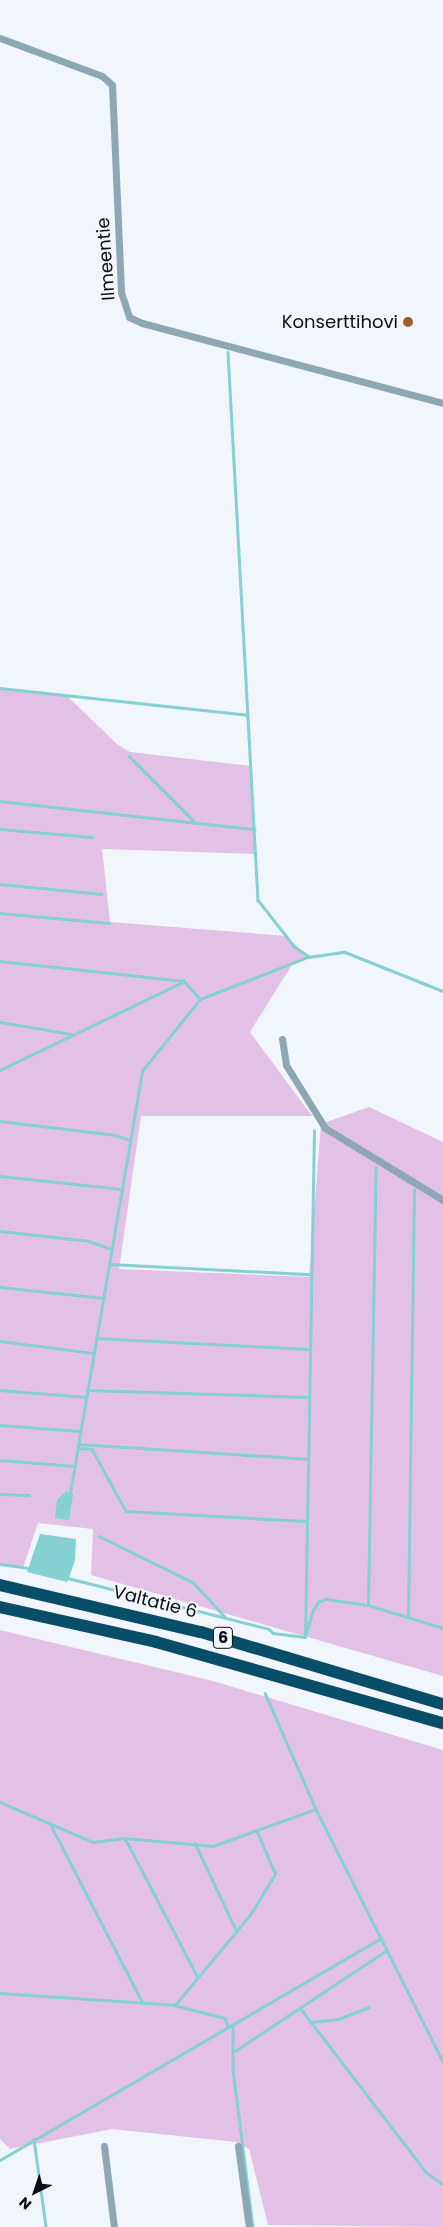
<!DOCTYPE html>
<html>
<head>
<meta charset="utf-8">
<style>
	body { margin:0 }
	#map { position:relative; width:443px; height:2227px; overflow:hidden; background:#f1f5fc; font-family:Poppins,sans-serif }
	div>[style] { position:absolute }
	.green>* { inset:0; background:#e3c1e7 }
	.water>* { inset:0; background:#84d0d3 }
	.stream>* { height:2.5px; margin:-1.25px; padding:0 1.25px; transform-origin:1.25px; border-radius:1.25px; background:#84d0d3 }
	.minor>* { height:7px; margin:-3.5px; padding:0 3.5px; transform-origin:3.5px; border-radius:3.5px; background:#8da7b4 }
	.motorway>* { height:12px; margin:-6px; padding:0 6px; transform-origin:6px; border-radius:6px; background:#084e68 }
	.dots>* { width:14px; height:14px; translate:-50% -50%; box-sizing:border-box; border:2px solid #f1f5fc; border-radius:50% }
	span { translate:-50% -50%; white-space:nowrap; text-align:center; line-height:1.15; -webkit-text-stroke:4px #f1f5fc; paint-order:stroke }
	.shield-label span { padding:1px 4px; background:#f1f5fc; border:1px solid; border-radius:4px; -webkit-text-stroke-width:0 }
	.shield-label { font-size:16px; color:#0c0f15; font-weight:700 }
	.street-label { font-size:18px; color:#0c0f15 }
	.poi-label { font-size:18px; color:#0c0f15 }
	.right { translate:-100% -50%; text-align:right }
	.north { position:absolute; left:10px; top:2167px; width:50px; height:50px; -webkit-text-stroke:4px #f1f5fc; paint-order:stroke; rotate:221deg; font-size:14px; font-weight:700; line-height:20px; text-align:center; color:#0c0f15 }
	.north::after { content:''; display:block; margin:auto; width:18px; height:22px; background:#0c0f15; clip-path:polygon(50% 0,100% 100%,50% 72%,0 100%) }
</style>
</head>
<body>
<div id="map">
	<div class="green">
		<div style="clip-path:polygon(0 688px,66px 695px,117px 744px,130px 752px,251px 766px,256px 854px,102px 849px,110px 922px,286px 936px,308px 957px,293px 963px,250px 1032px,312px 1116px,141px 1116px,119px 1269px,309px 1277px,321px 1124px,369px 1107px,443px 1142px,443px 1676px,91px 1575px,93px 1529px,38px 1523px,23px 1568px,0 1564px)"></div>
		<div style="clip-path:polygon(0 1630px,213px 1681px,443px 1750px,443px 2227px,268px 2225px,249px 2149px,236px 2142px,112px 2129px,10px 2149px,0 2139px)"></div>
	</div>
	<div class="water">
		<div style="clip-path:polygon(66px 1491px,73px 1494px,69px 1520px,55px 1518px,57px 1500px)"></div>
		<div style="clip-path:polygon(40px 1534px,76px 1539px,75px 1561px,67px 1582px,27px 1572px)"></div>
	</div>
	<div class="stream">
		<div style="left:228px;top:352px;width:549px;rotate:86.87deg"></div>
		<div style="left:258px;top:900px;width:60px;rotate:51.8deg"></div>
		<div style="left:295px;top:947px;width:18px;rotate:34deg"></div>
		<div style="left:0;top:688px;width:248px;rotate:6.2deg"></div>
		<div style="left:129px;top:756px;width:92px;rotate:45deg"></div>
		<div style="left:0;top:801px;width:256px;rotate:6.3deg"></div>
		<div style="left:0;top:829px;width:92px;rotate:5deg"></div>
		<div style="left:0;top:884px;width:102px;rotate:5.6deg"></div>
		<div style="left:0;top:913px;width:109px;rotate:5.2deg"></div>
		<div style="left:0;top:961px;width:185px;rotate:6.2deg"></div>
		<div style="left:184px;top:981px;width:24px;rotate:48deg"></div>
		<div style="left:0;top:1022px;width:73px;rotate:9.5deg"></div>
		<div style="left:0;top:1070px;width:203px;rotate:-25.7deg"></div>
		<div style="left:0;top:1121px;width:116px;rotate:6.9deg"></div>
		<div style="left:115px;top:1135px;width:16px;rotate:18deg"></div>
		<div style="left:0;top:1176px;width:123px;rotate:6.1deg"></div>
		<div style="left:0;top:1231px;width:90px;rotate:6.4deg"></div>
		<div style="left:89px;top:1241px;width:23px;rotate:20deg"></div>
		<div style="left:109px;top:1264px;width:200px;rotate:2.9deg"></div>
		<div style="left:0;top:1287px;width:104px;rotate:6.1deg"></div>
		<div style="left:96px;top:1338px;width:212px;rotate:3deg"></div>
		<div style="left:0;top:1341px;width:95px;rotate:7.3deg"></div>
		<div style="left:0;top:1390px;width:86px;rotate:4.7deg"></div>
		<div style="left:87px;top:1390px;width:221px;rotate:1.8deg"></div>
		<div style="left:0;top:1425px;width:80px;rotate:4.3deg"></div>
		<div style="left:78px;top:1444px;width:229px;rotate:3.7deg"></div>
		<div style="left:78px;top:1448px;width:14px;rotate:4deg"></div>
		<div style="left:92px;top:1449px;width:71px;rotate:61.3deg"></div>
		<div style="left:126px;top:1511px;width:180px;rotate:3.2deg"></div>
		<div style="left:0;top:1460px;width:75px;rotate:4.6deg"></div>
		<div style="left:70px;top:1493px;width:428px;rotate:-80.3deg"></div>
		<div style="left:142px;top:1071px;width:92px;rotate:-51.1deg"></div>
		<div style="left:200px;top:999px;width:116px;rotate:-21.3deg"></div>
		<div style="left:308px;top:957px;width:37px;rotate:-8deg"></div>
		<div style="left:345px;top:952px;width:105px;rotate:21.7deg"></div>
		<div style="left:0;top:1494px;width:29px;rotate:2deg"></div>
		<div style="left:99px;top:1536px;width:106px;rotate:26.3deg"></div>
		<div style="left:194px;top:1583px;width:46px;rotate:47.6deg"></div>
		<div style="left:0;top:1564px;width:27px;rotate:8deg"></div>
		<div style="left:68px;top:1578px;width:207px;rotate:14.2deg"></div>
		<div style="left:269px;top:1629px;width:6px;rotate:45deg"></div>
		<div style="left:273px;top:1633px;width:32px;rotate:7deg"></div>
		<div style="left:368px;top:1605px;width:437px;rotate:-89deg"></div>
		<div style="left:408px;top:1617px;width:427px;rotate:-89.2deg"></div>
		<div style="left:305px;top:1637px;width:506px;rotate:-88.98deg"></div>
		<div style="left:305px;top:1637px;width:26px;rotate:-74deg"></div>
		<div style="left:312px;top:1612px;width:12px;rotate:-59deg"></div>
		<div style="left:318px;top:1602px;width:9px;rotate:-21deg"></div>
		<div style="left:326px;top:1599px;width:42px;rotate:8.1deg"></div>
		<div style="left:368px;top:1605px;width:78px;rotate:17deg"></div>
		<div style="left:265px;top:1693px;width:127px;rotate:66.3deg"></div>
		<div style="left:316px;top:1809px;width:282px;rotate:63.3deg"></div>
		<div style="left:0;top:1802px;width:101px;rotate:23.3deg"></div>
		<div style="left:93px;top:1842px;width:32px;rotate:-7deg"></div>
		<div style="left:125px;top:1838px;width:88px;rotate:5.2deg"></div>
		<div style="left:213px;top:1846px;width:109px;rotate:-19.8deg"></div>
		<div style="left:52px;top:1827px;width:196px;rotate:62.7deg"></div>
		<div style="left:125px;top:1838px;width:156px;rotate:62.4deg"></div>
		<div style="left:195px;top:1843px;width:98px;rotate:64.7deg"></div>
		<div style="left:0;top:1993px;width:174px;rotate:3.9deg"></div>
		<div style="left:174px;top:2005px;width:53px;rotate:14.3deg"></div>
		<div style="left:225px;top:2018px;width:9px;rotate:72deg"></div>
		<div style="left:175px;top:2005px;width:117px;rotate:-50.2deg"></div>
		<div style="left:250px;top:1915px;width:48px;rotate:-58.6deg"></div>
		<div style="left:275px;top:1874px;width:46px;rotate:-113.2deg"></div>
		<div style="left:301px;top:2009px;width:205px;rotate:52.5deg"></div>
		<div style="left:426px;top:2172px;width:19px;rotate:36deg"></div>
		<div style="left:310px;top:2022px;width:28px;rotate:-6deg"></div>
		<div style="left:338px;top:2019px;width:33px;rotate:-21deg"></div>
		<div style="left:233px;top:2025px;width:44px;rotate:90deg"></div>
		<div style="left:233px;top:2069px;width:159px;rotate:82.8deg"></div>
		<div style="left:235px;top:2051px;width:182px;rotate:-33.6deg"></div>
		<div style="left:34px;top:2139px;width:89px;rotate:82.2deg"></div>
		<div style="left:0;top:2160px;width:441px;rotate:-30.2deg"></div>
	</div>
	<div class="minor">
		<div style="left:0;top:38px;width:109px;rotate:20.4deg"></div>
		<div style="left:102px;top:76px;width:13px;rotate:42deg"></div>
		<div style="left:112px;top:85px;width:207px;rotate:87.5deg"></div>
		<div style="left:121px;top:292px;width:26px;rotate:72deg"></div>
		<div style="left:129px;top:317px;width:14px;rotate:25deg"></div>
		<div style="left:142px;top:323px;width:311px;rotate:14.9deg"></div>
		<div style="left:282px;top:1039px;width:26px;rotate:81deg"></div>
		<div style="left:286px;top:1065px;width:74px;rotate:58.2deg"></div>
		<div style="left:325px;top:1128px;width:138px;rotate:31.4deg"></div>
		<div style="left:104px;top:2146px;width:82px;rotate:83deg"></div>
		<div style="left:238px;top:2146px;width:82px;rotate:82.3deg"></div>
	</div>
	<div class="motorway">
		<div style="left:0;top:1585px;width:206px;rotate:13.2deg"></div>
		<div style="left:201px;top:1632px;width:252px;rotate:16.6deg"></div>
		<div style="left:0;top:1607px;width:160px;rotate:12.6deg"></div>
		<div style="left:156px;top:1642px;width:298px;rotate:15.8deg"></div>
	</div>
	<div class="dots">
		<div style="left:408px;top:322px;background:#a05e2a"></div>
	</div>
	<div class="shield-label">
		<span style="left:223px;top:1638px">6</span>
	</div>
	<div class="street-label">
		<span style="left:106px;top:259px;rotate:-94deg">Ilmeentie</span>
		<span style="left:155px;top:1602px;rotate:14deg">Valtatie 6</span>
	</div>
	<div class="poi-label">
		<span class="right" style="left:398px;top:322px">Konserttihovi</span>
	</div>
	<div class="north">N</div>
</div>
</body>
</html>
